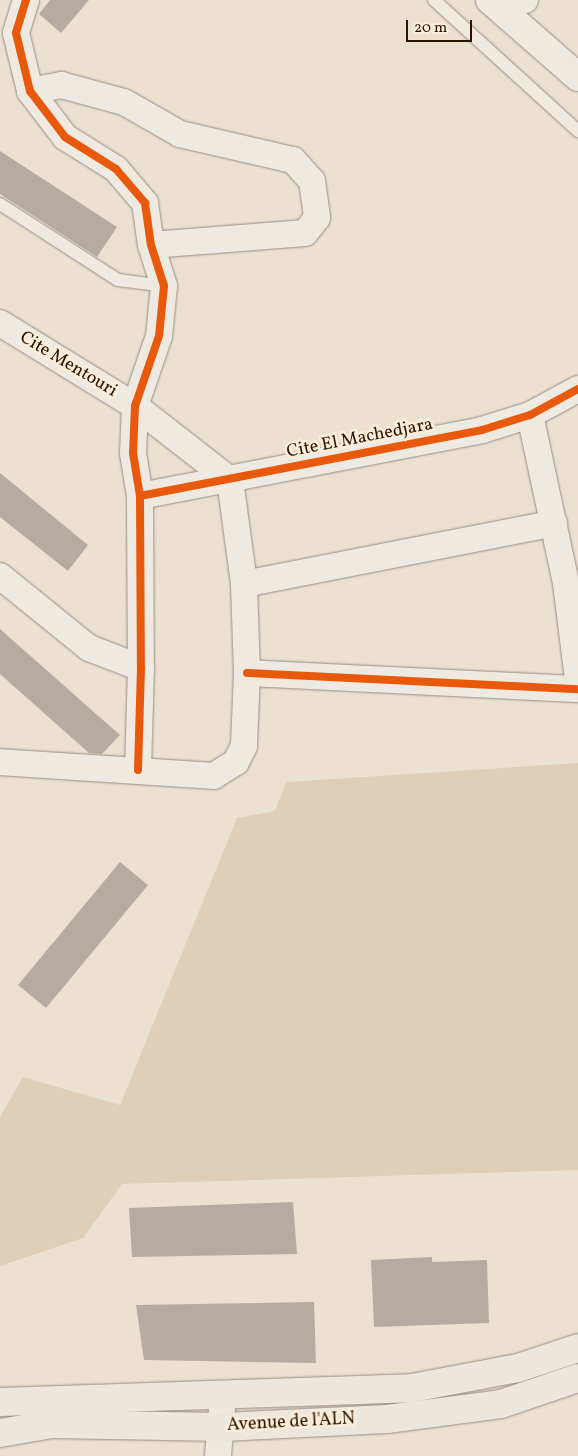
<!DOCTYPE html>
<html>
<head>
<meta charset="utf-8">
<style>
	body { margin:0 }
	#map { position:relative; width:578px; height:1456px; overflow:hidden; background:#ece1d1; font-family:Vollkorn,serif }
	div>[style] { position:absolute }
	.green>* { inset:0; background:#dfcfb9 }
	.building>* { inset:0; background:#b4aca0 }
	.roads { filter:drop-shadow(0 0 1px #978d82) drop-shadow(0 0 1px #978d82) }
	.service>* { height:12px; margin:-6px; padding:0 6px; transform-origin:6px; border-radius:6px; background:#efeae1 }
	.minor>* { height:26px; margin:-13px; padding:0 13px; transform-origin:13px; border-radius:13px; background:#efeae1 }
	.secondary>* { height:28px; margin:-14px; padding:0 14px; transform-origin:14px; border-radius:14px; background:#efeae1 }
	.primary>* { height:28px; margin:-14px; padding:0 14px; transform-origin:14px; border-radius:14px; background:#ece6dd }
	.cycleway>* { height:8px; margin:-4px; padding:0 4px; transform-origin:4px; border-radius:4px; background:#e8590c }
	span { translate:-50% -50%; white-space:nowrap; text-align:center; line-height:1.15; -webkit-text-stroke:5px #faedda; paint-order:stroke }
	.street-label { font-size:18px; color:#2f1501 }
	.scale { position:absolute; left:406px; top:20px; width:66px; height:22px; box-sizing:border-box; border:2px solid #2f1501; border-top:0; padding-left:6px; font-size:15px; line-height:18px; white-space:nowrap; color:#2f1501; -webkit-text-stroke:4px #faedda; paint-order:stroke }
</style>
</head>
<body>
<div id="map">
	<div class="green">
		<div style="clip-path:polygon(578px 763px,578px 1170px,122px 1184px,83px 1238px,0 1266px,0 1117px,23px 1077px,120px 1105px,237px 818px,275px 811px,286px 782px)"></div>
	</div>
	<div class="building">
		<div style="clip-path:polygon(50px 0,89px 0,61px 33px,39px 14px)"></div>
		<div style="clip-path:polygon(0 151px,117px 227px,97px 257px,0 194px)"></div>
		<div style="clip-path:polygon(0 473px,88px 545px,68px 571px,0 517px)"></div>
		<div style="clip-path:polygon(0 629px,120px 735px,102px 754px,89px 753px,0 674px)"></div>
		<div style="clip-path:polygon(120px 862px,148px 885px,46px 1008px,18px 985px)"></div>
		<div style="clip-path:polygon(293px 1202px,297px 1254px,132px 1257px,129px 1208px)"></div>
		<div style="clip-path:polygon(432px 1257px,432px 1262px,487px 1260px,489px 1323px,374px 1327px,371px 1260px)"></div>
		<div style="clip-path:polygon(314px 1302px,316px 1363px,144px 1360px,136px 1305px)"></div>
	</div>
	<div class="roads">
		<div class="service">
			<div style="left:434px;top:0;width:195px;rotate:42.3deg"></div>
			<div style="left:0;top:204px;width:140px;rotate:32.8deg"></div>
			<div style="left:118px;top:280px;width:46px;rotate:7.4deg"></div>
		</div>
		<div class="minor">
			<div style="left:26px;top:0;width:34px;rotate:107deg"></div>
			<div style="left:16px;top:33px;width:60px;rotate:76.4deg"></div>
			<div style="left:30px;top:91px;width:58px;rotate:52.7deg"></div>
			<div style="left:65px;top:137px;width:60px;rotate:32.1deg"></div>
			<div style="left:116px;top:169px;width:45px;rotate:49.5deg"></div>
			<div style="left:145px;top:203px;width:42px;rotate:81.9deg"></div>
			<div style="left:151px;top:245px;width:43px;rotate:72.4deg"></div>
			<div style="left:164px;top:286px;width:50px;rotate:95.7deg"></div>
			<div style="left:159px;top:336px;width:74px;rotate:108.9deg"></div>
			<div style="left:135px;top:406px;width:47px;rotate:92.4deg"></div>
			<div style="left:133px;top:453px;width:44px;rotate:80.8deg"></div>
			<div style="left:140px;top:496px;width:172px;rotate:89.7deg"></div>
			<div style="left:141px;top:668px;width:102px;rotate:91.7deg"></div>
			<div style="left:500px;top:10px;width:27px;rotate:-22deg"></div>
			<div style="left:30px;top:91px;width:32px;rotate:-11deg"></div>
			<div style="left:61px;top:85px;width:65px;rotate:15.1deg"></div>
			<div style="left:124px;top:102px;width:64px;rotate:29.7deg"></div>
			<div style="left:180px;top:134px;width:116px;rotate:13deg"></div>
			<div style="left:293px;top:160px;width:28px;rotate:48deg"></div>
			<div style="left:312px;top:181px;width:37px;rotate:82deg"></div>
			<div style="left:317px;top:218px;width:19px;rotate:129deg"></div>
			<div style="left:305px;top:233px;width:154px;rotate:175.5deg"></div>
			<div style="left:0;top:323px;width:158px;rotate:31.6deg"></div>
			<div style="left:135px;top:406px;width:120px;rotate:37.9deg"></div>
			<div style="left:230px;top:480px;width:105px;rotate:82.3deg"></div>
			<div style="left:244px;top:584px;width:89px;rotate:88.1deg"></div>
			<div style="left:247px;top:673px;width:73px;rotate:92.4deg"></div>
			<div style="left:244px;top:746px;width:18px;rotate:117deg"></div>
			<div style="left:236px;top:762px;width:26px;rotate:148deg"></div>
			<div style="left:214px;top:776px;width:214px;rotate:-176.3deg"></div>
			<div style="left:530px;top:415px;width:172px;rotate:77.9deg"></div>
			<div style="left:566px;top:583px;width:97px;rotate:82.9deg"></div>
			<div style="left:140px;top:496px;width:348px;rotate:-10.9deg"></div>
			<div style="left:482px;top:430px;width:50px;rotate:-17.4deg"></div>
			<div style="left:530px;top:415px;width:55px;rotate:-28.4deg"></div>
			<div style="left:0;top:576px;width:114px;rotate:39deg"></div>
			<div style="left:89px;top:648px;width:56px;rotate:21deg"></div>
			<div style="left:244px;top:584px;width:316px;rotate:-11.1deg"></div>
			<div style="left:247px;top:673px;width:331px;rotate:2.8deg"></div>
			<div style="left:218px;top:1456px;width:49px;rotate:-85.3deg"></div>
		</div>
		<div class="secondary">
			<div style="left:490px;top:0;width:117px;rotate:41.2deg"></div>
		</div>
		<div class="primary">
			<div style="left:0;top:1402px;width:412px;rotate:-1.9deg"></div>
			<div style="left:412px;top:1388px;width:108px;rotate:-10.7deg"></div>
			<div style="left:518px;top:1368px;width:63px;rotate:-18.4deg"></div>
			<div style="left:0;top:1433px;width:53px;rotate:-9.8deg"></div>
			<div style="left:52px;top:1424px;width:171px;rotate:1deg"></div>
			<div style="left:223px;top:1427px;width:164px;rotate:-2.8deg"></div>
			<div style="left:387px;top:1419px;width:115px;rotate:-7.5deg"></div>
			<div style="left:501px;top:1404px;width:81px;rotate:-18.7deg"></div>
		</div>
	</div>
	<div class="cycleway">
		<div style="left:26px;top:0;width:34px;rotate:107deg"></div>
		<div style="left:16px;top:33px;width:60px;rotate:76.4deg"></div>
		<div style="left:30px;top:91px;width:58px;rotate:52.7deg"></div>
		<div style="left:65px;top:137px;width:60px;rotate:32.1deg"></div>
		<div style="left:116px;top:169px;width:45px;rotate:49.5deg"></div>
		<div style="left:145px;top:203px;width:42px;rotate:81.9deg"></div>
		<div style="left:151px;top:245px;width:43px;rotate:72.4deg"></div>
		<div style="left:164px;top:286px;width:50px;rotate:95.7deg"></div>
		<div style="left:159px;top:336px;width:74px;rotate:108.9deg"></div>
		<div style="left:135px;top:406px;width:47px;rotate:92.4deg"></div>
		<div style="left:133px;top:453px;width:44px;rotate:80.8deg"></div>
		<div style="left:140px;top:496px;width:172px;rotate:89.7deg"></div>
		<div style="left:141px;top:668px;width:102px;rotate:91.7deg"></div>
		<div style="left:140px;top:496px;width:348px;rotate:-10.9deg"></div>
		<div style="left:482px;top:430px;width:50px;rotate:-17.4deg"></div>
		<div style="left:530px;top:415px;width:55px;rotate:-28.4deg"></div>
		<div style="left:247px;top:673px;width:331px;rotate:2.8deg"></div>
	</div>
	<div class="street-label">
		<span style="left:68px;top:365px;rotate:31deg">Cite Mentouri</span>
		<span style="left:360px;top:439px;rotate:-11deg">Cite El Machedjara</span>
		<span style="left:291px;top:1423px;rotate:-3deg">Avenue de l'ALN</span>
	</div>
	<div class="scale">20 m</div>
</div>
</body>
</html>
